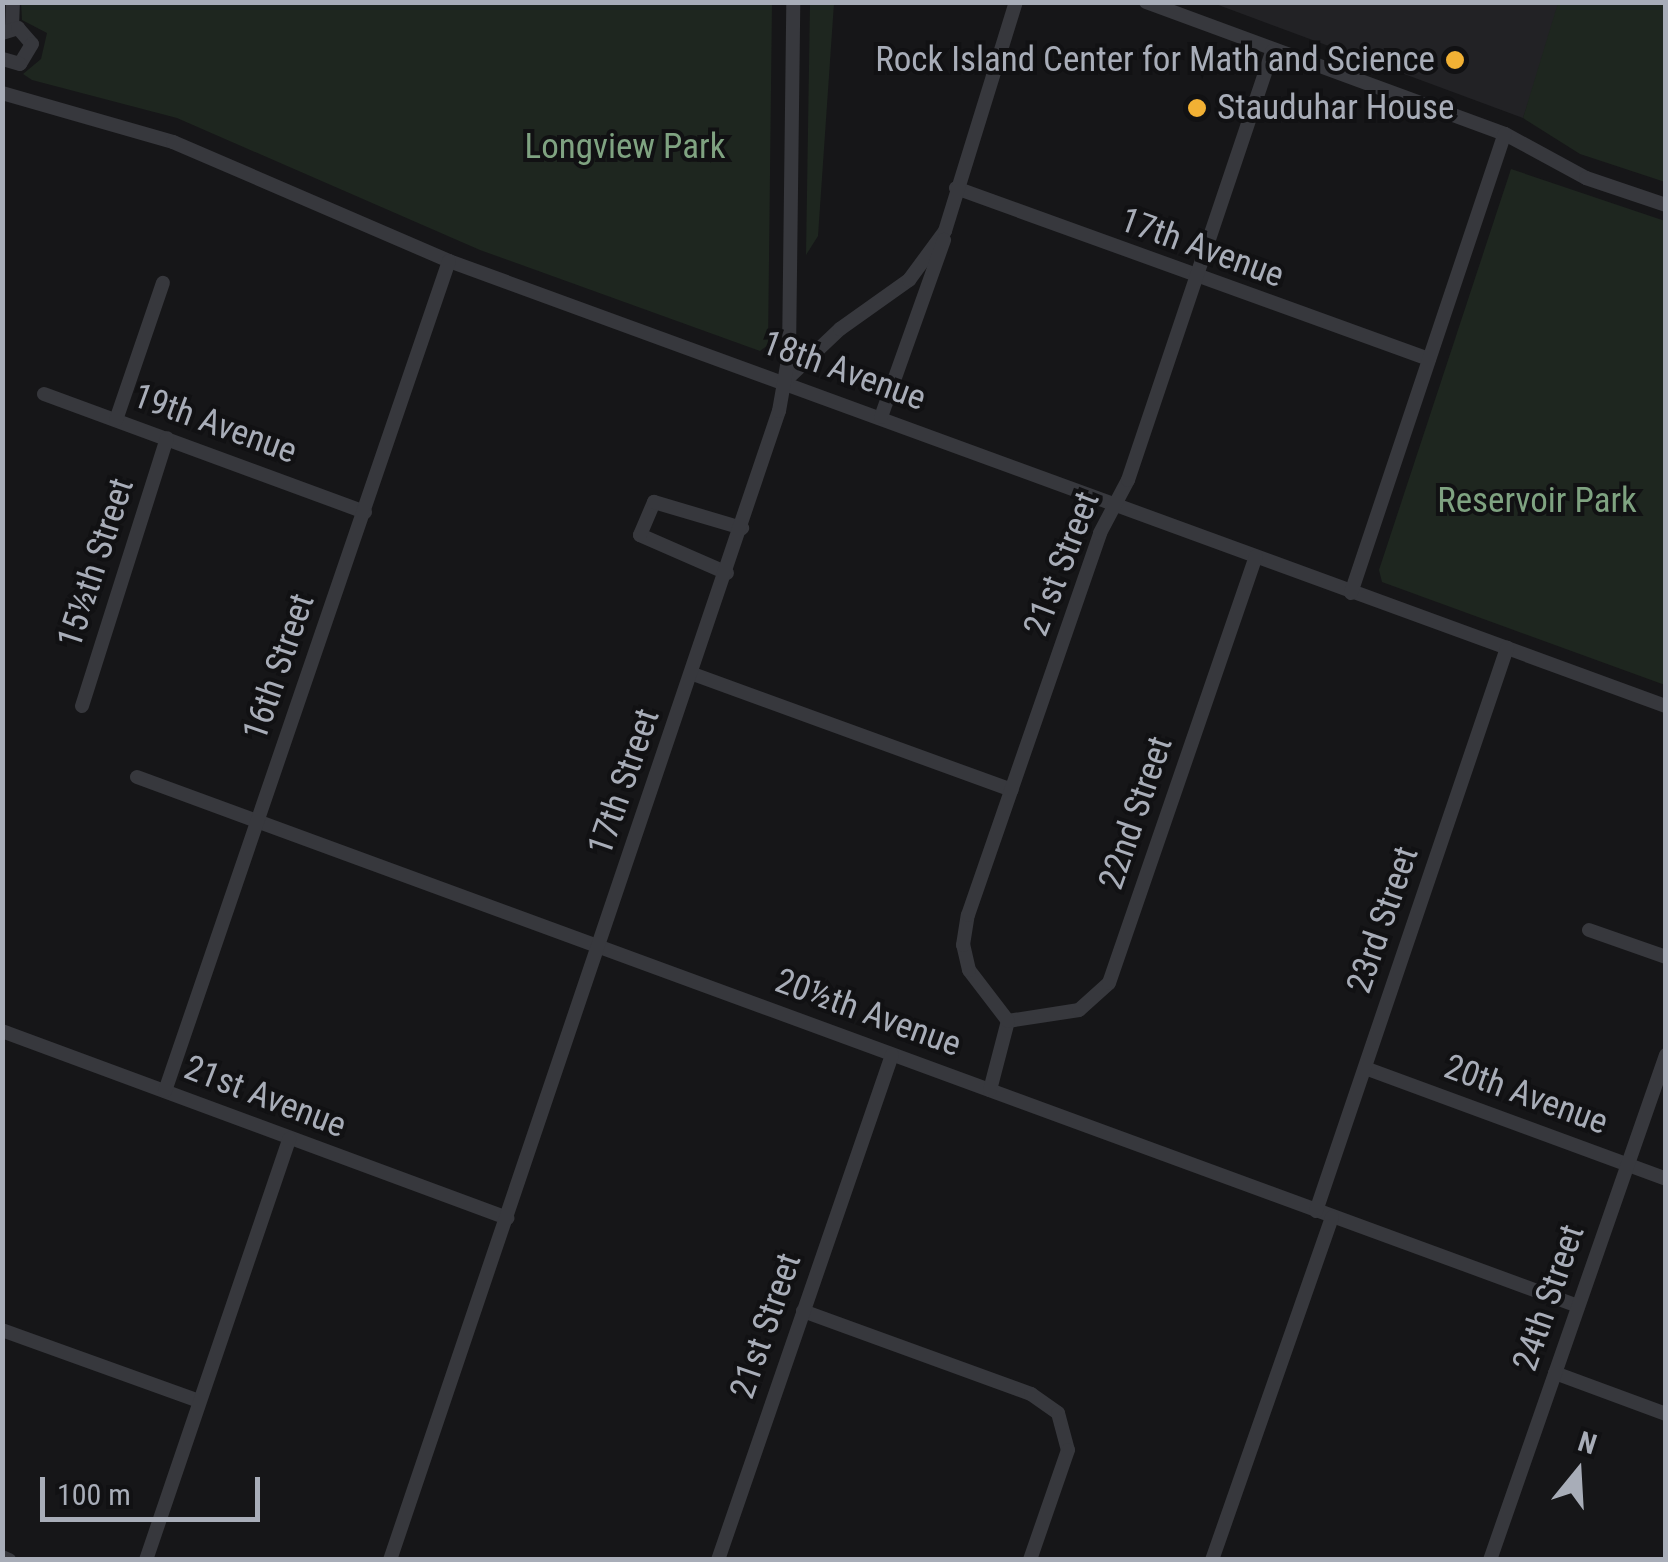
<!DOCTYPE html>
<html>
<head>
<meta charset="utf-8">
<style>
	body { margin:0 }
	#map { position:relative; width:1668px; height:1562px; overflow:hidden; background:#161618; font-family:"Roboto Condensed",sans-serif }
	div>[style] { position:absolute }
	.built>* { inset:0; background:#222225 }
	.green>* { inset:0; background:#1e261f }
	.minor>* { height:14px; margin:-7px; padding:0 7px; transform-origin:7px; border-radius:7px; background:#37383d }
	.dots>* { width:28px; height:28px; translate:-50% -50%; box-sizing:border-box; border:5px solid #111113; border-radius:50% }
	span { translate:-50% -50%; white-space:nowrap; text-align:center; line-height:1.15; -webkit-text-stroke:8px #111113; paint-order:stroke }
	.poi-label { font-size:35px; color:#a8adb8 }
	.right { translate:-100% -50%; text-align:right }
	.left { translate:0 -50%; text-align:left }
	.park-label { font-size:35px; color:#7fa381 }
	.street-label { font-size:35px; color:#a8adb8 }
	.frame { position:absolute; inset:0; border:5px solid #a8adb8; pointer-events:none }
	.north { position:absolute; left:1528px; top:1422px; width:100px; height:100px; -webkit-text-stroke:8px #111113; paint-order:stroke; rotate:18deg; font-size:28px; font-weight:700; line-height:40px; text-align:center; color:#a8adb8 }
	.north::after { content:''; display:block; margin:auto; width:35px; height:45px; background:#a8adb8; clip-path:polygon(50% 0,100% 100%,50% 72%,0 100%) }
	.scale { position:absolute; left:40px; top:1477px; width:220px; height:45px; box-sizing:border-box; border:5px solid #a8adb8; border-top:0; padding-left:12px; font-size:30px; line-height:35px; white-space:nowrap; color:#a8adb8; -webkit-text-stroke:8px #111113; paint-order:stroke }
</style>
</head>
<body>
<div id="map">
	<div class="built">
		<div style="clip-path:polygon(1213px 3px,1562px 3px,1523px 118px)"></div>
	</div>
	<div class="green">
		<div style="clip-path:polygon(21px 2px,772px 3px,768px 345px,760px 351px,480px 250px,177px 118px,32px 80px,23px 74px,41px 59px,47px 33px,22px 20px)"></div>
		<div style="clip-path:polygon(810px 3px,834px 3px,818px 236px,806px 255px)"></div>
		<div style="clip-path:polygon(1558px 3px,1665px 3px,1665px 182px,1580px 154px,1523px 118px)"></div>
		<div style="clip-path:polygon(1511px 169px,1665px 221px,1665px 685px,1382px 582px,1379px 570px)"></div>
	</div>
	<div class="minor">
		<div style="left:1146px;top:2px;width:382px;rotate:20.2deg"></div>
		<div style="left:1505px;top:134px;width:92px;rotate:28.5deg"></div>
		<div style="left:1586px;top:178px;width:84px;rotate:18.6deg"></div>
		<div style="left:12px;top:28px;width:26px;rotate:-88deg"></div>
		<div style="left:2px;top:33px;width:17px;rotate:-17deg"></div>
		<div style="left:18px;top:28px;width:21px;rotate:49deg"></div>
		<div style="left:32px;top:44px;width:23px;rotate:121deg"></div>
		<div style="left:20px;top:64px;width:19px;rotate:-164deg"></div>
		<div style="left:2px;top:93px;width:178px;rotate:16deg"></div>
		<div style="left:173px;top:142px;width:301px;rotate:23.3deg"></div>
		<div style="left:449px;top:261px;width:1296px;rotate:20.09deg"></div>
		<div style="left:956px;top:188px;width:503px;rotate:19.88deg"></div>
		<div style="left:785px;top:381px;width:76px;rotate:-43.4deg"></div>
		<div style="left:840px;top:329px;width:85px;rotate:-35.4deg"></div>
		<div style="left:909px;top:280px;width:61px;rotate:-53.7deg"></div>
		<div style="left:945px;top:231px;width:240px;rotate:-72.8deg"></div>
		<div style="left:44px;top:394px;width:342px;rotate:20.2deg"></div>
		<div style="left:881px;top:417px;width:188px;rotate:-70.4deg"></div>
		<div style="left:116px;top:420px;width:145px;rotate:-71.1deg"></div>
		<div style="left:727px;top:573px;width:95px;rotate:-156.4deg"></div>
		<div style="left:640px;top:535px;width:36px;rotate:-67deg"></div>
		<div style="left:654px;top:502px;width:92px;rotate:16.5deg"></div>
		<div style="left:1351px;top:593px;width:484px;rotate:-71.5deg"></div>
		<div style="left:693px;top:674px;width:339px;rotate:20deg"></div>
		<div style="left:82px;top:706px;width:281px;rotate:-72.4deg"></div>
		<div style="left:137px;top:777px;width:1535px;rotate:20.16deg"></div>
		<div style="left:1589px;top:930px;width:82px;rotate:19.3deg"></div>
		<div style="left:1008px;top:1021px;width:72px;rotate:-8.8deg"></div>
		<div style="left:1079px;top:1010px;width:40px;rotate:-42deg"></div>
		<div style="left:1109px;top:983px;width:451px;rotate:-71deg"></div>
		<div style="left:2px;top:1031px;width:539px;rotate:20.32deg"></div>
		<div style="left:1365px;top:1068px;width:321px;rotate:20.2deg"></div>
		<div style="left:990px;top:1090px;width:71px;rotate:-75.4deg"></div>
		<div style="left:1008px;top:1021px;width:64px;rotate:-127.4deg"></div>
		<div style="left:969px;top:970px;width:26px;rotate:-103deg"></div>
		<div style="left:963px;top:945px;width:30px;rotate:-81deg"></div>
		<div style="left:968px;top:915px;width:404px;rotate:-70.9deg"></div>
		<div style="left:1100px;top:533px;width:60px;rotate:-62.2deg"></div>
		<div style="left:1128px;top:480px;width:453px;rotate:-71.4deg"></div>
		<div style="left:165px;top:1091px;width:877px;rotate:-71.11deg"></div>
		<div style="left:1316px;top:1211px;width:595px;rotate:-71.26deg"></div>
		<div style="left:803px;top:1311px;width:243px;rotate:20deg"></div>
		<div style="left:1031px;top:1394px;width:33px;rotate:35deg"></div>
		<div style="left:1058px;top:1413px;width:38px;rotate:75deg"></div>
		<div style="left:1068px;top:1450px;width:116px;rotate:109.1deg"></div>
		<div style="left:2px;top:1330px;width:209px;rotate:19.8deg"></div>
		<div style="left:1555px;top:1373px;width:118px;rotate:20.3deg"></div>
		<div style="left:2px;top:1557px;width:8px;rotate:23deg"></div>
		<div style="left:146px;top:1560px;width:445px;rotate:-71.2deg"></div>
		<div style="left:390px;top:1560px;width:1213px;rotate:-71.3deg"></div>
		<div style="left:779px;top:411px;width:58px;rotate:-80deg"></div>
		<div style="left:789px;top:354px;width:352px;rotate:-89.3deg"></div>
		<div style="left:718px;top:1560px;width:534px;rotate:-70.99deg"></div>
		<div style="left:1212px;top:1560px;width:363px;rotate:-70.7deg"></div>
		<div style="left:1490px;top:1560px;width:535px;rotate:-70.79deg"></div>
	</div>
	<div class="dots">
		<div style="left:1455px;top:60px;background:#f2b134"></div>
		<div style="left:1197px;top:108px;background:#f2b134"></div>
	</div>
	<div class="poi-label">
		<span class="right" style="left:1435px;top:60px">Rock Island Center for Math and Science</span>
		<span class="left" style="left:1217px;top:108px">Stauduhar House</span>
	</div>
	<div class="park-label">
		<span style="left:625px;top:147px">Longview Park</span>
		<span style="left:1537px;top:501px">Reservoir Park</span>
	</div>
	<div class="street-label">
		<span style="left:1202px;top:248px;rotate:20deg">17th Avenue</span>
		<span style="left:844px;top:371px;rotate:20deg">18th Avenue</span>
		<span style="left:215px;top:424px;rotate:20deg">19th Avenue</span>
		<span style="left:96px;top:563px;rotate:-72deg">15½th Street</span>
		<span style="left:1062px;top:564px;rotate:-69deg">21st Street</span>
		<span style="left:279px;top:667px;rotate:-71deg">16th Street</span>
		<span style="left:624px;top:782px;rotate:-71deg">17th Street</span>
		<span style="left:1136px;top:813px;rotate:-71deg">22nd Street</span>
		<span style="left:1383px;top:920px;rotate:-71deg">23rd Street</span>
		<span style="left:868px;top:1013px;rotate:20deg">20½th Avenue</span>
		<span style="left:1526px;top:1095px;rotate:20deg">20th Avenue</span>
		<span style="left:265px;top:1097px;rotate:21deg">21st Avenue</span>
		<span style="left:1549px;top:1298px;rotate:-71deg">24th Street</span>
		<span style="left:766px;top:1326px;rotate:-71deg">21st Street</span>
	</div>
	<div class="frame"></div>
	<div class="north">N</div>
	<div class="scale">100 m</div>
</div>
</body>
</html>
